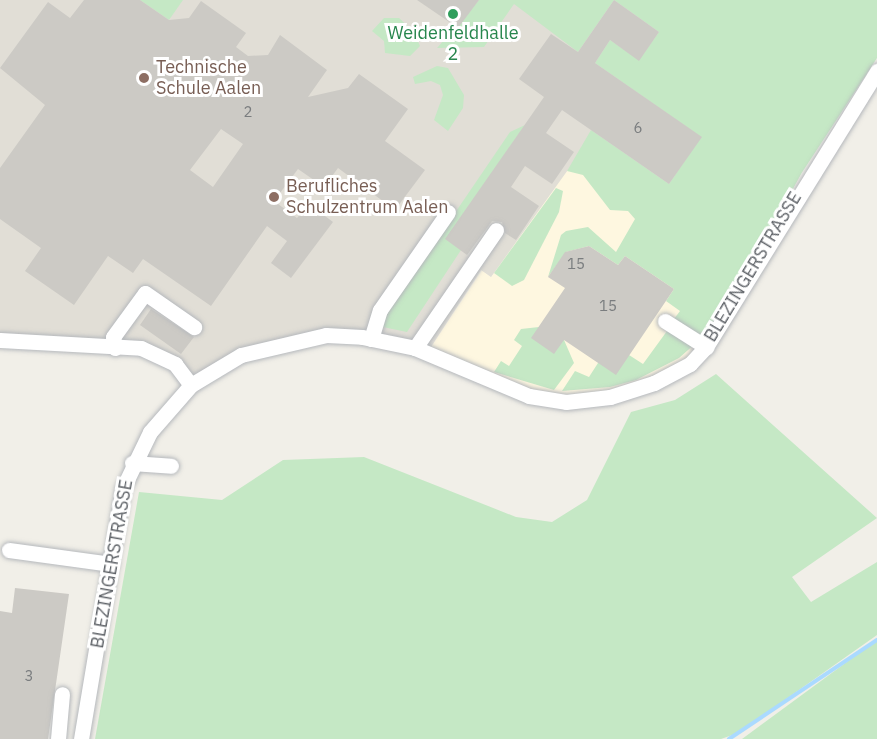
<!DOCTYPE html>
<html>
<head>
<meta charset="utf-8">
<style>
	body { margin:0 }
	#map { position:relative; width:877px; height:739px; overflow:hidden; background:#f1efe8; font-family:"IBM Plex Sans",sans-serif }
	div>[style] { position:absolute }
	.commercial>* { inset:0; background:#fef7e0 }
	.education>* { inset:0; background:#e1ded6 }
	.green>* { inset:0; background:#c5e8c5 }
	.stream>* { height:4px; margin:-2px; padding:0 2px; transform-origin:2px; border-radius:2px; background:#aadaff }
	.building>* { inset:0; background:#cccac5 }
	.roads { filter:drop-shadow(0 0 2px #b5b8bc) drop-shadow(0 0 2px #b5b8bc) }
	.minor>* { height:15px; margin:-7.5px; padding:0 7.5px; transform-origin:7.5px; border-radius:7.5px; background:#fff }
	.dots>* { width:16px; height:16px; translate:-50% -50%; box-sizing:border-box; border:3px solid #fff; border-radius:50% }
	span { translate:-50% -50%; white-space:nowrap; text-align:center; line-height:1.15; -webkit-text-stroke:6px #fff; paint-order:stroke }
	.number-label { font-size:15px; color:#7a7d7f }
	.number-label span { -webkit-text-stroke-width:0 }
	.leisure-label { font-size:18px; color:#27864d }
	.education-label { font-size:18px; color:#785e54 }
	.left { translate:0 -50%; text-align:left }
	.street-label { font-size:18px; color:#5f6368 }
</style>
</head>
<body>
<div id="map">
	<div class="commercial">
		<div style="clip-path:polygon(588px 141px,717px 230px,700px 342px,690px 364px,654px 383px,566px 402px,427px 353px,482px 270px,491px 277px)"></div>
	</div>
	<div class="education">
		<div style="clip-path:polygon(0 0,734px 0,801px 174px,764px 240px,588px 142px,491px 277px,481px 270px,427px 353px,362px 337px,290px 340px,192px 385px,141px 348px,128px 354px,0 348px)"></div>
	</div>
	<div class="green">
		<div style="clip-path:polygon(140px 0,183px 0,169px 20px)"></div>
		<div style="clip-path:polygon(479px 0,877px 0,877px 58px,801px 174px,734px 297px,700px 342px,674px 319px,680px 311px,666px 301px,674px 289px,625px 256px,618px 265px,589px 246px,566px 252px,548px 277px,561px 235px,566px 231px,588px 227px,616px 252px,635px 219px,628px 211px,610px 210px,583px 175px,567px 171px,591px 130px,669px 184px,701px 137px,595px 63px,610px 40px,639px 60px,659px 32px,614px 0,578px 52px,514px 4px,484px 47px,437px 48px)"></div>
		<div style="clip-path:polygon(384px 18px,399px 18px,414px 32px,420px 46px,410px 56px,385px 53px,384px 41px,372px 31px)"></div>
		<div style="clip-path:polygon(437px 66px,448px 68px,464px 95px,463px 108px,448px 131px,434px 120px,443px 95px,440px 85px,431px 81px,415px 84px,413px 77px)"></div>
		<div style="clip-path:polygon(525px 125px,446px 239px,461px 250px,407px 332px,378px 326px,510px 132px)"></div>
		<div style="clip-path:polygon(556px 188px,563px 191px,559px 212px,524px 280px,512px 286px,494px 273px)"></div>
		<div style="clip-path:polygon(539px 327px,564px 340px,574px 363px,554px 390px,494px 372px,501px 361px,509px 366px,522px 346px,514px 340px,521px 329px)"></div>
		<div style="clip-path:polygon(667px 331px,696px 343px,679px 358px,636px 380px,610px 387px,562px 391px,575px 371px,589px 377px,598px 363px,629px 355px,643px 364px)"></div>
		<div style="clip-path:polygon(716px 374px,877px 518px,792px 577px,811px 602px,877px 562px,877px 635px,738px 733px,721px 739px,95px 739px,139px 492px,222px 500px,283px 460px,364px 457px,516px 517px,552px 522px,587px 500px,631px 412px,675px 400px)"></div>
		<div style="clip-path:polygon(877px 641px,877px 739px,742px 739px,859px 653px)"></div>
	</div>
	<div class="stream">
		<div style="left:729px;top:739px;width:178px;rotate:-33.8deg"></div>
	</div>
	<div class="building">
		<div style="clip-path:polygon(evenodd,84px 0,140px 0,169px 20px,189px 18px,201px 1px,246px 33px,236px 47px,248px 56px,268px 55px,280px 35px,327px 70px,308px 97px,348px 88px,359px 74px,408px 109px,385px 141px,425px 170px,395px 210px,338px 168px,324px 187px,298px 169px,274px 201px,297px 218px,309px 204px,333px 222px,291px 278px,271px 263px,287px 241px,267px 226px,211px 306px,143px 259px,133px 273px,108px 256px,74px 305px,25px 271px,41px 248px,0 219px,0 168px,45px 105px,0 68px,48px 2px,70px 18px,84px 0,221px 129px,243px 144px,213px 187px,190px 170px,221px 129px)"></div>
		<div style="clip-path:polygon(417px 0,479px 0,458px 28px)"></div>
		<div style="clip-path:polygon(614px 0,659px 32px,639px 61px,610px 40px,595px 63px,702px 137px,669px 184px,562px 110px,546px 133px,574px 152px,552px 184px,525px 166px,511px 187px,539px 206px,516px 240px,505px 233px,502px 222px,492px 221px,467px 255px,445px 239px,544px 97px,519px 79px,551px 34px,578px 52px)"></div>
		<div style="clip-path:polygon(589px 246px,618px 265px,625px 256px,674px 289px,616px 375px,564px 340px,554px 354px,531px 338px,565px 288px,548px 277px,565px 252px)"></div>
		<div style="clip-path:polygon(151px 309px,194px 337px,181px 354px,140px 325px)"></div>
		<div style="clip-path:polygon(15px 588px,69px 594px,48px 739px,0 739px,0 611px,12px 613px)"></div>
	</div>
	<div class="roads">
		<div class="minor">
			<div style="left:665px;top:321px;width:49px;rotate:32.4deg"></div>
			<div style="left:371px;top:339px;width:30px;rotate:-73deg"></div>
			<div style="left:380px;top:310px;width:119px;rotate:-55.2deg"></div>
			<div style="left:0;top:340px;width:141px;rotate:3.2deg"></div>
			<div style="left:141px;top:348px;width:38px;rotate:25deg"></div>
			<div style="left:175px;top:364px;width:26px;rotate:53deg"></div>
			<div style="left:115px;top:348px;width:11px;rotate:-100deg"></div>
			<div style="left:113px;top:337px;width:54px;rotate:-54deg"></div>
			<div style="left:145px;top:293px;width:60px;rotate:34.8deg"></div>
			<div style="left:415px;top:348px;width:143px;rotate:-55.5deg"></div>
			<div style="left:132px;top:463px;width:39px;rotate:4deg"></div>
			<div style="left:9px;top:550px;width:103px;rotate:7.8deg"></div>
			<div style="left:58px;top:739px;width:45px;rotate:-84.9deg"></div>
			<div style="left:81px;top:739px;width:254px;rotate:-80.5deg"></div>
			<div style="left:123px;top:488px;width:62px;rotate:-64.3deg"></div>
			<div style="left:150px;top:432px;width:62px;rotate:-48.9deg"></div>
			<div style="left:191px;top:385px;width:58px;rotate:-31deg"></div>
			<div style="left:241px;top:355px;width:87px;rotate:-13.2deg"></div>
			<div style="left:326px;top:335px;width:36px;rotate:3deg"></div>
			<div style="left:362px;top:337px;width:54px;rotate:11.7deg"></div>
			<div style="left:415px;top:348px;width:124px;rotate:22.8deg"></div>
			<div style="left:529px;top:396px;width:37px;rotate:9deg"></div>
			<div style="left:566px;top:402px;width:44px;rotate:-6.5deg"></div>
			<div style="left:610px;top:397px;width:46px;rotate:-17.7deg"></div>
			<div style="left:654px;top:383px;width:41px;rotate:-27.8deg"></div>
			<div style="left:690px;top:364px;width:23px;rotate:-47deg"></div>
			<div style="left:706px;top:347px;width:325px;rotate:-58.2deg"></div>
		</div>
	</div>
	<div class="dots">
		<div style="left:453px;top:14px;background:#2e9e5b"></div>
		<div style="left:144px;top:78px;background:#8d6e63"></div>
		<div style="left:274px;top:197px;background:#8d6e63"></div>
	</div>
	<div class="number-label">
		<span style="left:248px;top:112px">2</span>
		<span style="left:638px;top:128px">6</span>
		<span style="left:576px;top:264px">15</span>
		<span style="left:608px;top:306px">15</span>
		<span style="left:29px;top:676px">3</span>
	</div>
	<div class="leisure-label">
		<span style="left:453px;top:44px">Weidenfeldhalle<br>2</span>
	</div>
	<div class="education-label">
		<span class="left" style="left:156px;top:78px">Technische<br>Schule Aalen</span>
		<span class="left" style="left:286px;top:197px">Berufliches<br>Schulzentrum Aalen</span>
	</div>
	<div class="street-label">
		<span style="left:753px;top:267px;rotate:-59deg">BLEZINGERSTRASSE</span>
		<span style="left:112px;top:564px;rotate:-80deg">BLEZINGERSTRASSE</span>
	</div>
</div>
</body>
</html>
